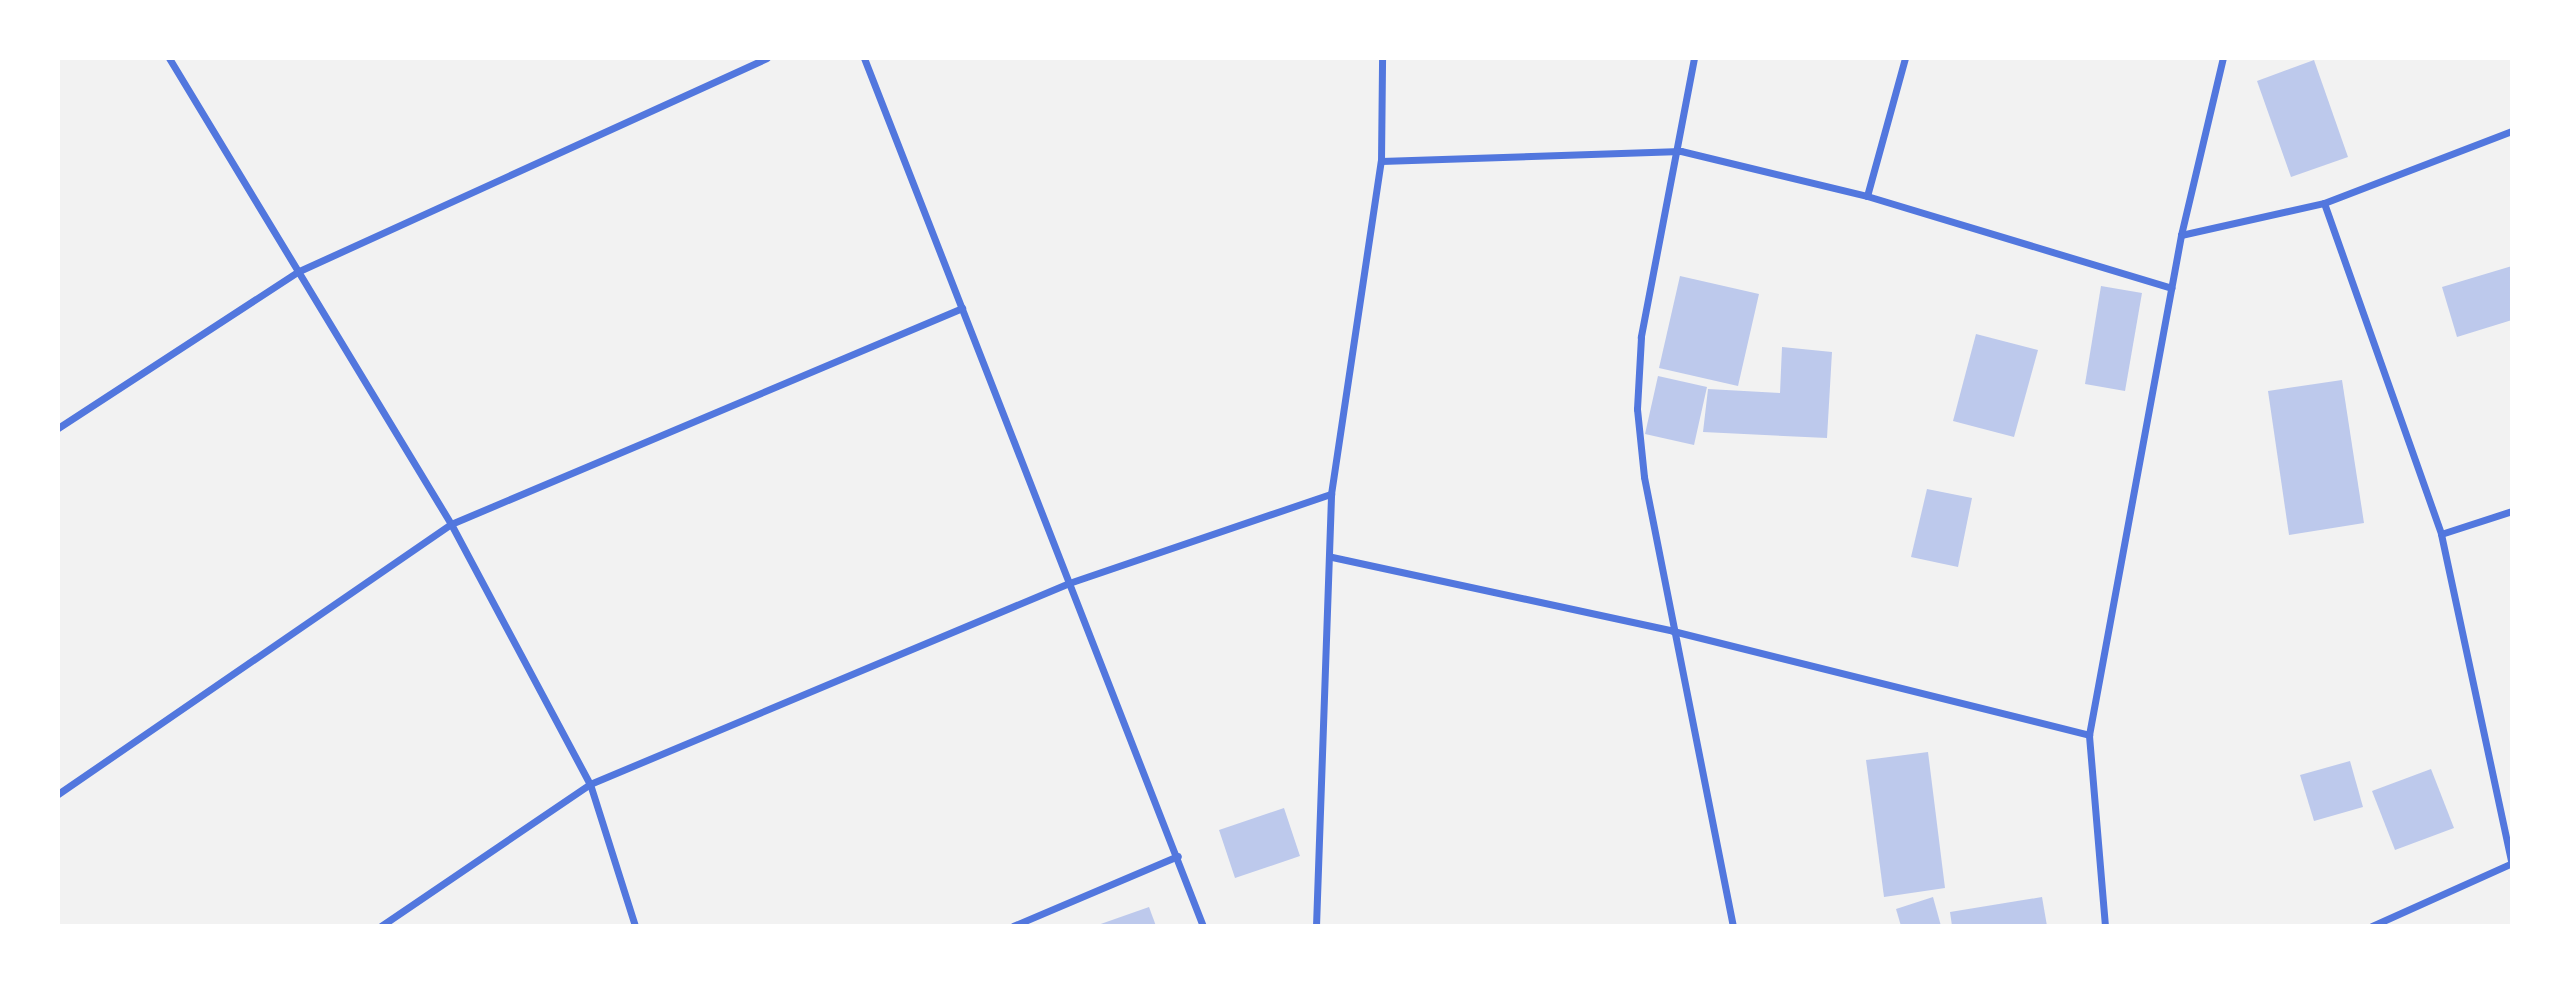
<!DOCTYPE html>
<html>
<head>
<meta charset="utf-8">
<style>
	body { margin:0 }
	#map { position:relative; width:2570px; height:984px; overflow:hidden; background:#f2f2f2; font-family:Manrope,sans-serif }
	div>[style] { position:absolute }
	.building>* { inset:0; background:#bdc9ec }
	.minor>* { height:7px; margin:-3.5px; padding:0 3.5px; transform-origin:3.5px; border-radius:3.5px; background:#5277de }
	span { translate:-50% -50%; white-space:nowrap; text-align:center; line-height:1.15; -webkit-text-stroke:7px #fff; paint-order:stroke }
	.frame { position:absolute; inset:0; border:60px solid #fff; pointer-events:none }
</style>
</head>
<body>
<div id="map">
	<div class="building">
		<div style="clip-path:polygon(2314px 60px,2348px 157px,2291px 177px,2257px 81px)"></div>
		<div style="clip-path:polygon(2512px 266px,2512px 320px,2457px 337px,2442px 287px)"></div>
		<div style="clip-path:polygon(1680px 276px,1759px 294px,1738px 386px,1659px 368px)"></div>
		<div style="clip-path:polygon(2101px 286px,2142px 293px,2125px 391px,2085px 384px)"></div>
		<div style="clip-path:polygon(1976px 334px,2038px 350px,2014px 437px,1953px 421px)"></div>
		<div style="clip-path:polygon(1782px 347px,1832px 352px,1827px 438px,1703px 432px,1708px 389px,1780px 393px)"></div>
		<div style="clip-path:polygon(1658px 376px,1707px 387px,1694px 445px,1645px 434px)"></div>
		<div style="clip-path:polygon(2342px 380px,2364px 523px,2289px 535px,2268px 391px)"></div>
		<div style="clip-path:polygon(1927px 489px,1972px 498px,1958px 567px,1911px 557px)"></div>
		<div style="clip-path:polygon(1928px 752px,1945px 888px,1884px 897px,1866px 760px)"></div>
		<div style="clip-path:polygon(2350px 761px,2363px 807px,2314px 821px,2300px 775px)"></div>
		<div style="clip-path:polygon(2431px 769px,2454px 828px,2395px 850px,2372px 791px)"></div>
		<div style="clip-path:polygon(1284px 808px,1300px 856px,1235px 878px,1219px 830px)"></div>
		<div style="clip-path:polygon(1933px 897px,1941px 926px,1901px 926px,1896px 909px)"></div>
		<div style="clip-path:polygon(2042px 897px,2047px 926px,1952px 926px,1950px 912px)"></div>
		<div style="clip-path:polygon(1149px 907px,1156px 926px,1095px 926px)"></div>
	</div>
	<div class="minor">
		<div style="left:169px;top:58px;width:545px;rotate:58.82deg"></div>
		<div style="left:451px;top:524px;width:295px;rotate:61.9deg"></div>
		<div style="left:590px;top:784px;width:149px;rotate:72.4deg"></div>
		<div style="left:864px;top:58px;width:932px;rotate:68.67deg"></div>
		<div style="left:1694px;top:58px;width:284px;rotate:100.8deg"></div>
		<div style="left:1641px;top:337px;width:72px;rotate:93.2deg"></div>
		<div style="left:1637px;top:409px;width:68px;rotate:84.1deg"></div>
		<div style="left:1644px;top:477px;width:458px;rotate:78.8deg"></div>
		<div style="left:1381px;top:161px;width:300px;rotate:-1.9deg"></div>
		<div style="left:1681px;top:151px;width:191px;rotate:13.6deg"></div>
		<div style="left:1867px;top:196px;width:318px;rotate:16.8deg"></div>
		<div style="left:1867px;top:196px;width:143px;rotate:-74.6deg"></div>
		<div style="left:2324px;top:203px;width:351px;rotate:70.5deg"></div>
		<div style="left:2441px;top:534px;width:338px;rotate:77.9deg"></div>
		<div style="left:2181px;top:235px;width:147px;rotate:-12.6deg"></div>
		<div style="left:2324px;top:203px;width:201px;rotate:-21deg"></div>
		<div style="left:58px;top:428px;width:285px;rotate:-33.1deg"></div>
		<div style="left:297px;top:272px;width:516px;rotate:-24.48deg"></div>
		<div style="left:2441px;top:534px;width:75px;rotate:-17.9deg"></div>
		<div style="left:1332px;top:557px;width:349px;rotate:12.2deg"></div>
		<div style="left:1673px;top:631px;width:429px;rotate:14deg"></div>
		<div style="left:58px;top:794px;width:477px;rotate:-34.5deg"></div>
		<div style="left:451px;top:524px;width:555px;rotate:-22.91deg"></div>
		<div style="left:381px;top:926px;width:253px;rotate:-34.2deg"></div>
		<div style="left:590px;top:784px;width:519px;rotate:-22.76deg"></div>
		<div style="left:1069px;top:583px;width:277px;rotate:-18.8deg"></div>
		<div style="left:1013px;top:926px;width:179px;rotate:-23deg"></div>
		<div style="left:1316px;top:926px;width:432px;rotate:-88deg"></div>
		<div style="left:1331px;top:494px;width:337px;rotate:-81.5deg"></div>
		<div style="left:1381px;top:161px;width:103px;rotate:-89.4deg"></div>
		<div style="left:2105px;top:926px;width:192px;rotate:-94.8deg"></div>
		<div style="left:2089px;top:735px;width:508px;rotate:-79.57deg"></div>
		<div style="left:2181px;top:235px;width:182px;rotate:-76.7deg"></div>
		<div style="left:2372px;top:926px;width:154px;rotate:-24.2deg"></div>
	</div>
	<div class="frame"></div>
</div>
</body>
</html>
